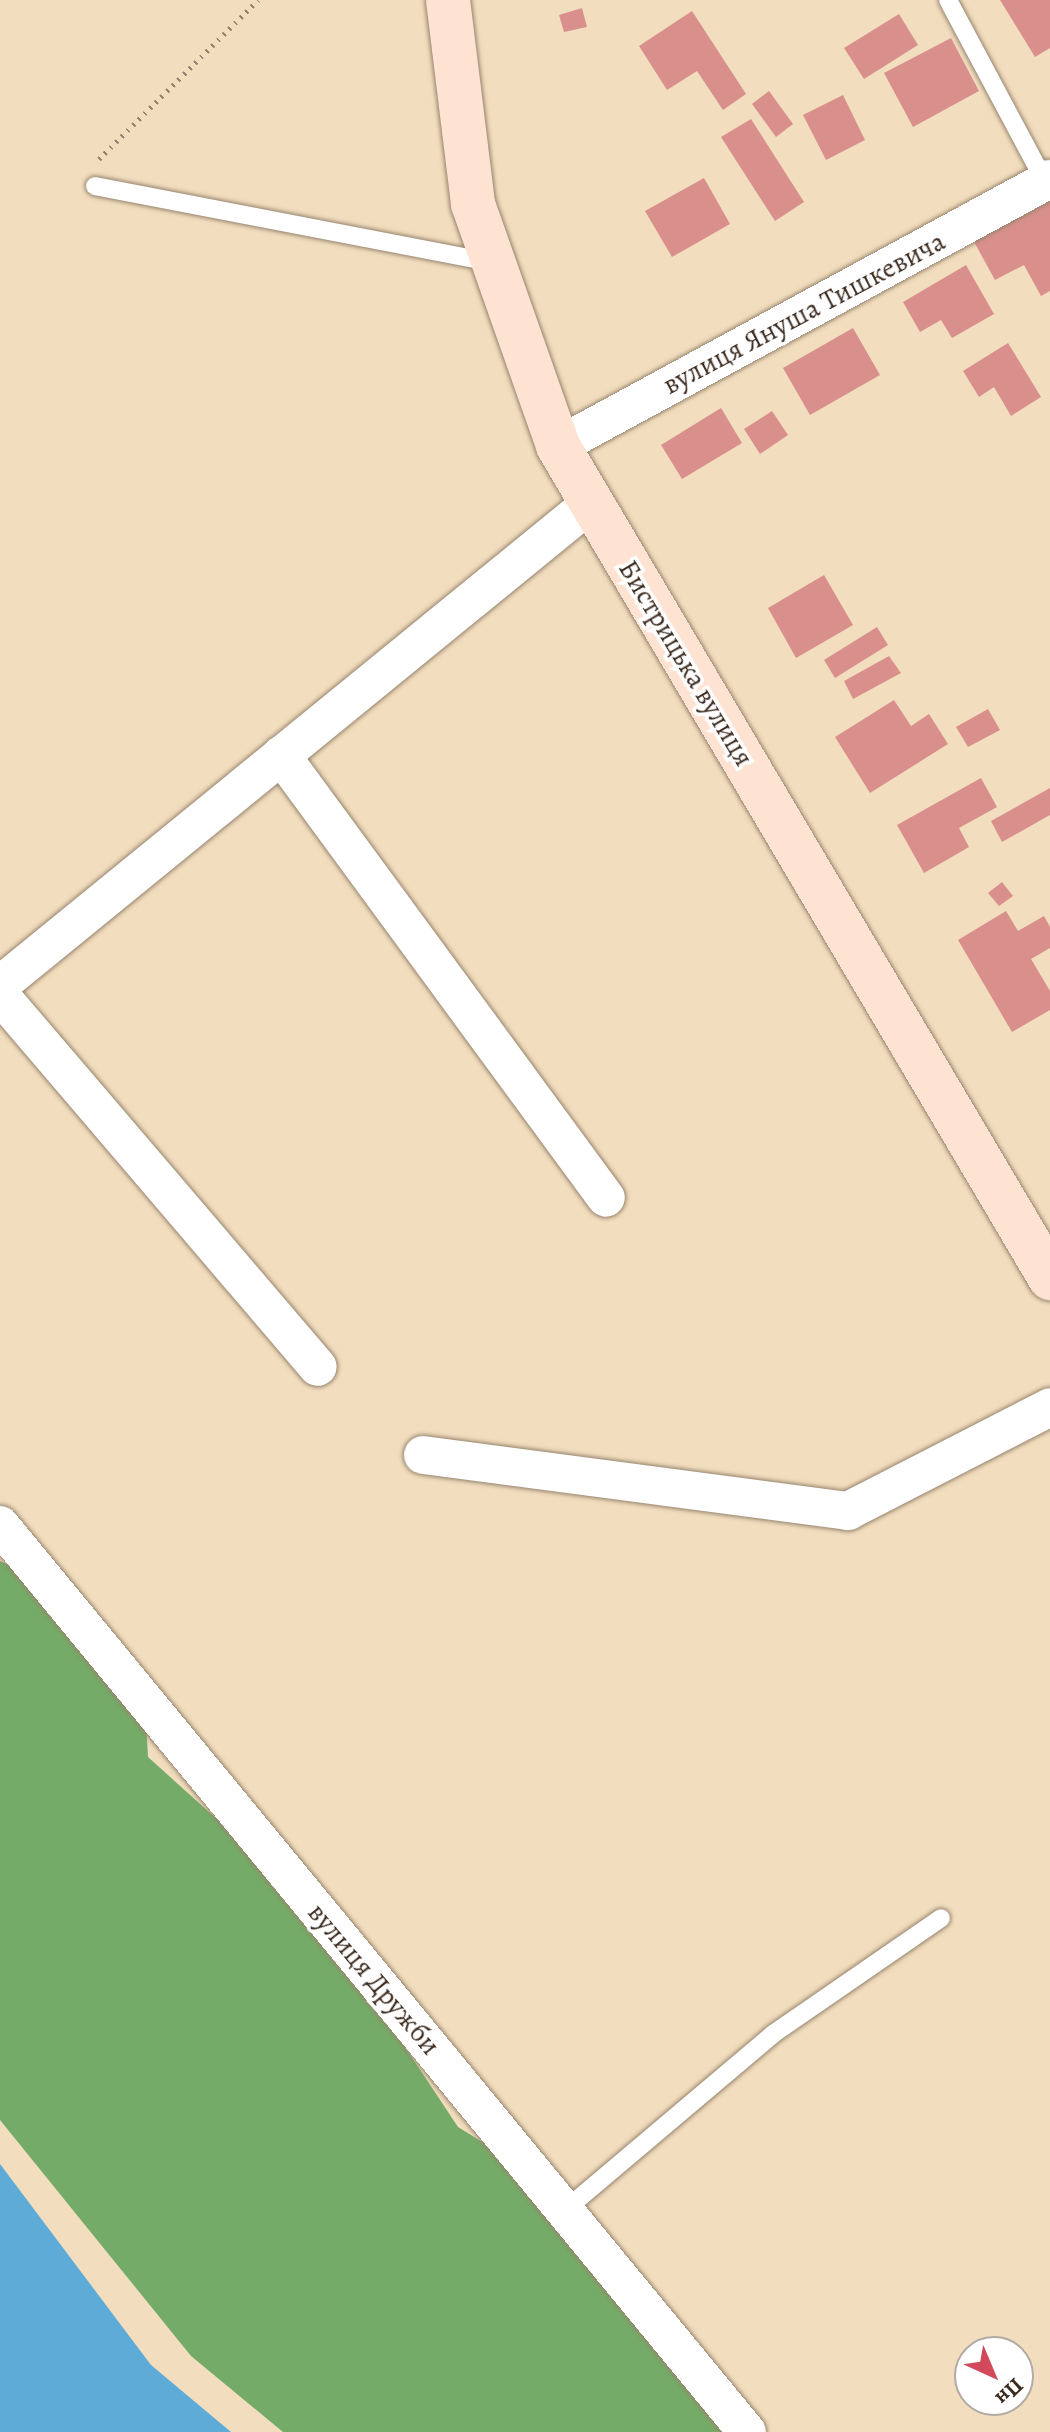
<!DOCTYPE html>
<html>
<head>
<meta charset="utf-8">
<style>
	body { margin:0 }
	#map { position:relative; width:1050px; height:2432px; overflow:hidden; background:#f2ddbe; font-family:Alegreya,serif }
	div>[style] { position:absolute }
	.forest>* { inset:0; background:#75ab68 }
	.water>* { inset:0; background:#5eabd7 }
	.building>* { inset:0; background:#d9908d }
	.path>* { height:5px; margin-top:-2.5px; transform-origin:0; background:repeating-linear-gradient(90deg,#96846e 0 2px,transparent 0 8px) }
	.roads { filter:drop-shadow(0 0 2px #96846e) drop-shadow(0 0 2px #96846e) }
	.lane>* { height:18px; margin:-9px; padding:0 9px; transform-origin:9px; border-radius:9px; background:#fff }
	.street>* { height:38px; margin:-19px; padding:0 19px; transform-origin:19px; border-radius:19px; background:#fff }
	.secondary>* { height:44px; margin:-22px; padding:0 22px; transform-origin:22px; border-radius:22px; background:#fee3d2 }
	span { translate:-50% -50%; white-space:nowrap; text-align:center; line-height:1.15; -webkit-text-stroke:7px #fff; paint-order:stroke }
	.street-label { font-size:28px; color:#3b2a1e }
	.north { position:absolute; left:954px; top:2336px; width:80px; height:80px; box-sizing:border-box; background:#fff; border:2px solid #b1aaa5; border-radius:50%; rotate:136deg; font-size:22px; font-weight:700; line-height:32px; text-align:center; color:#3b2a1e }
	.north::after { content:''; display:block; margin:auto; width:28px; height:36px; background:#d1495b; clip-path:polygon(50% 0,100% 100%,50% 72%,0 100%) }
</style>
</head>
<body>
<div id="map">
	<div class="forest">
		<div style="clip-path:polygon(0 1561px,17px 1569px,146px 1721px,148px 1757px,219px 1821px,405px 2047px,458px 2127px,505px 2156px,734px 2432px,283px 2432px,191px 2356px,0 2120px)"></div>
	</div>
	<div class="water">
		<div style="clip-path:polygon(0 2164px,151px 2365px,231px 2432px,0 2432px)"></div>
	</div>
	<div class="building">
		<div style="clip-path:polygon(1000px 0,1050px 0,1050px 48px,1035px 57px)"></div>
		<div style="clip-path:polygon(582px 8px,587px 27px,564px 32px,559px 15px)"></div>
		<div style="clip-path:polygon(692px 11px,746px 94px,723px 110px,697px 71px,667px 90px,639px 46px)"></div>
		<div style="clip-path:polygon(899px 14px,918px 45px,864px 79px,844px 48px)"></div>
		<div style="clip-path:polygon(951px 38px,979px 91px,913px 127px,884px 73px)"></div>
		<div style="clip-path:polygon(769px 91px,793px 124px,776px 137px,752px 104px)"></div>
		<div style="clip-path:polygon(843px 95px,865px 140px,826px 160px,803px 115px)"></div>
		<div style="clip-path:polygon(751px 119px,804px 202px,775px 221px,721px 137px)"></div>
		<div style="clip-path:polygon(704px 178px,730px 224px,672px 257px,645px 211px)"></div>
		<div style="clip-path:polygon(1050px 198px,1050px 291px,1041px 296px,1024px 265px,995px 280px,973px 240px)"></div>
		<div style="clip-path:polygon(966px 265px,994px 314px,952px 338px,941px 320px,920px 332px,903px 302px)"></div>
		<div style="clip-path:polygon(853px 328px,880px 375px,810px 415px,783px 368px)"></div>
		<div style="clip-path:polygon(1008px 343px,1041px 397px,1011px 416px,994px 387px,979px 397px,963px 371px)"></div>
		<div style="clip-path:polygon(721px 408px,742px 443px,682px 479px,661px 445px)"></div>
		<div style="clip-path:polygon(772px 411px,788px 435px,760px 454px,744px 429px)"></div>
		<div style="clip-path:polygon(824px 575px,853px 625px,796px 658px,768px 608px)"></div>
		<div style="clip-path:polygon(877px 627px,888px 645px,835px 678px,824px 660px)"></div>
		<div style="clip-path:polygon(889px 656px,901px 673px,853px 699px,844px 681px)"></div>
		<div style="clip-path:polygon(894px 700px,911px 726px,929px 714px,948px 744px,870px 793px,835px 737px)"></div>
		<div style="clip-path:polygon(988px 709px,1000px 730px,968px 747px,956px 727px)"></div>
		<div style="clip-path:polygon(981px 778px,997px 807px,959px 828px,969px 847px,924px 873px,897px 825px)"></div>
		<div style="clip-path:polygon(1050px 788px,1050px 815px,1002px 842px,991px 821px)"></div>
		<div style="clip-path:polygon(1002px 882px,1013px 896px,999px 906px,988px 893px)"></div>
		<div style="clip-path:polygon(1006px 911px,1018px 931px,1044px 916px,1050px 927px,1050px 948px,1031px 959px,1050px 991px,1050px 1010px,1012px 1032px,958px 940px)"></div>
	</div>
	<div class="path">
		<div style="left:99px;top:159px;width:225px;rotate:-45deg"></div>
	</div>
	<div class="roads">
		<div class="lane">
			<div style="left:948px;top:0;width:206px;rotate:61.9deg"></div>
			<div style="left:95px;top:186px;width:401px;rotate:10.9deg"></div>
			<div style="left:565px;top:2210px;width:272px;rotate:-40.2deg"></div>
			<div style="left:773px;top:2034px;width:204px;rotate:-34.6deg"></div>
		</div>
		<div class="street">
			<div style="left:558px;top:446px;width:560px;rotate:-28.49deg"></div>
			<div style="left:281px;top:755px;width:549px;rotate:53.73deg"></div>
			<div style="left:0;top:985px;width:763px;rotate:-39.2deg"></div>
			<div style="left:0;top:995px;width:489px;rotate:49.5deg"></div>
			<div style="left:423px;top:1455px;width:429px;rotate:7.5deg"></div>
			<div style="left:848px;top:1511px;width:227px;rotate:-27.2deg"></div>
			<div style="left:0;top:1525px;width:1175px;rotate:50.53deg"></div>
		</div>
		<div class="secondary">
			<div style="left:448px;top:0;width:206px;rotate:83deg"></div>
			<div style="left:473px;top:204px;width:256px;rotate:70.6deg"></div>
			<div style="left:558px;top:446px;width:967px;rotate:59.4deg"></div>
		</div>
	</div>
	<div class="street-label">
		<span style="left:804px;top:313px;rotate:-28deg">вулиця Януша Тишкевича</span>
		<span style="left:686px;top:663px;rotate:59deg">Бистрицька вулиця</span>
		<span style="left:374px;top:1979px;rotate:50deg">вулиця Дружби</span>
	</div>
	<div class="north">Пн</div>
</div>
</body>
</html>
